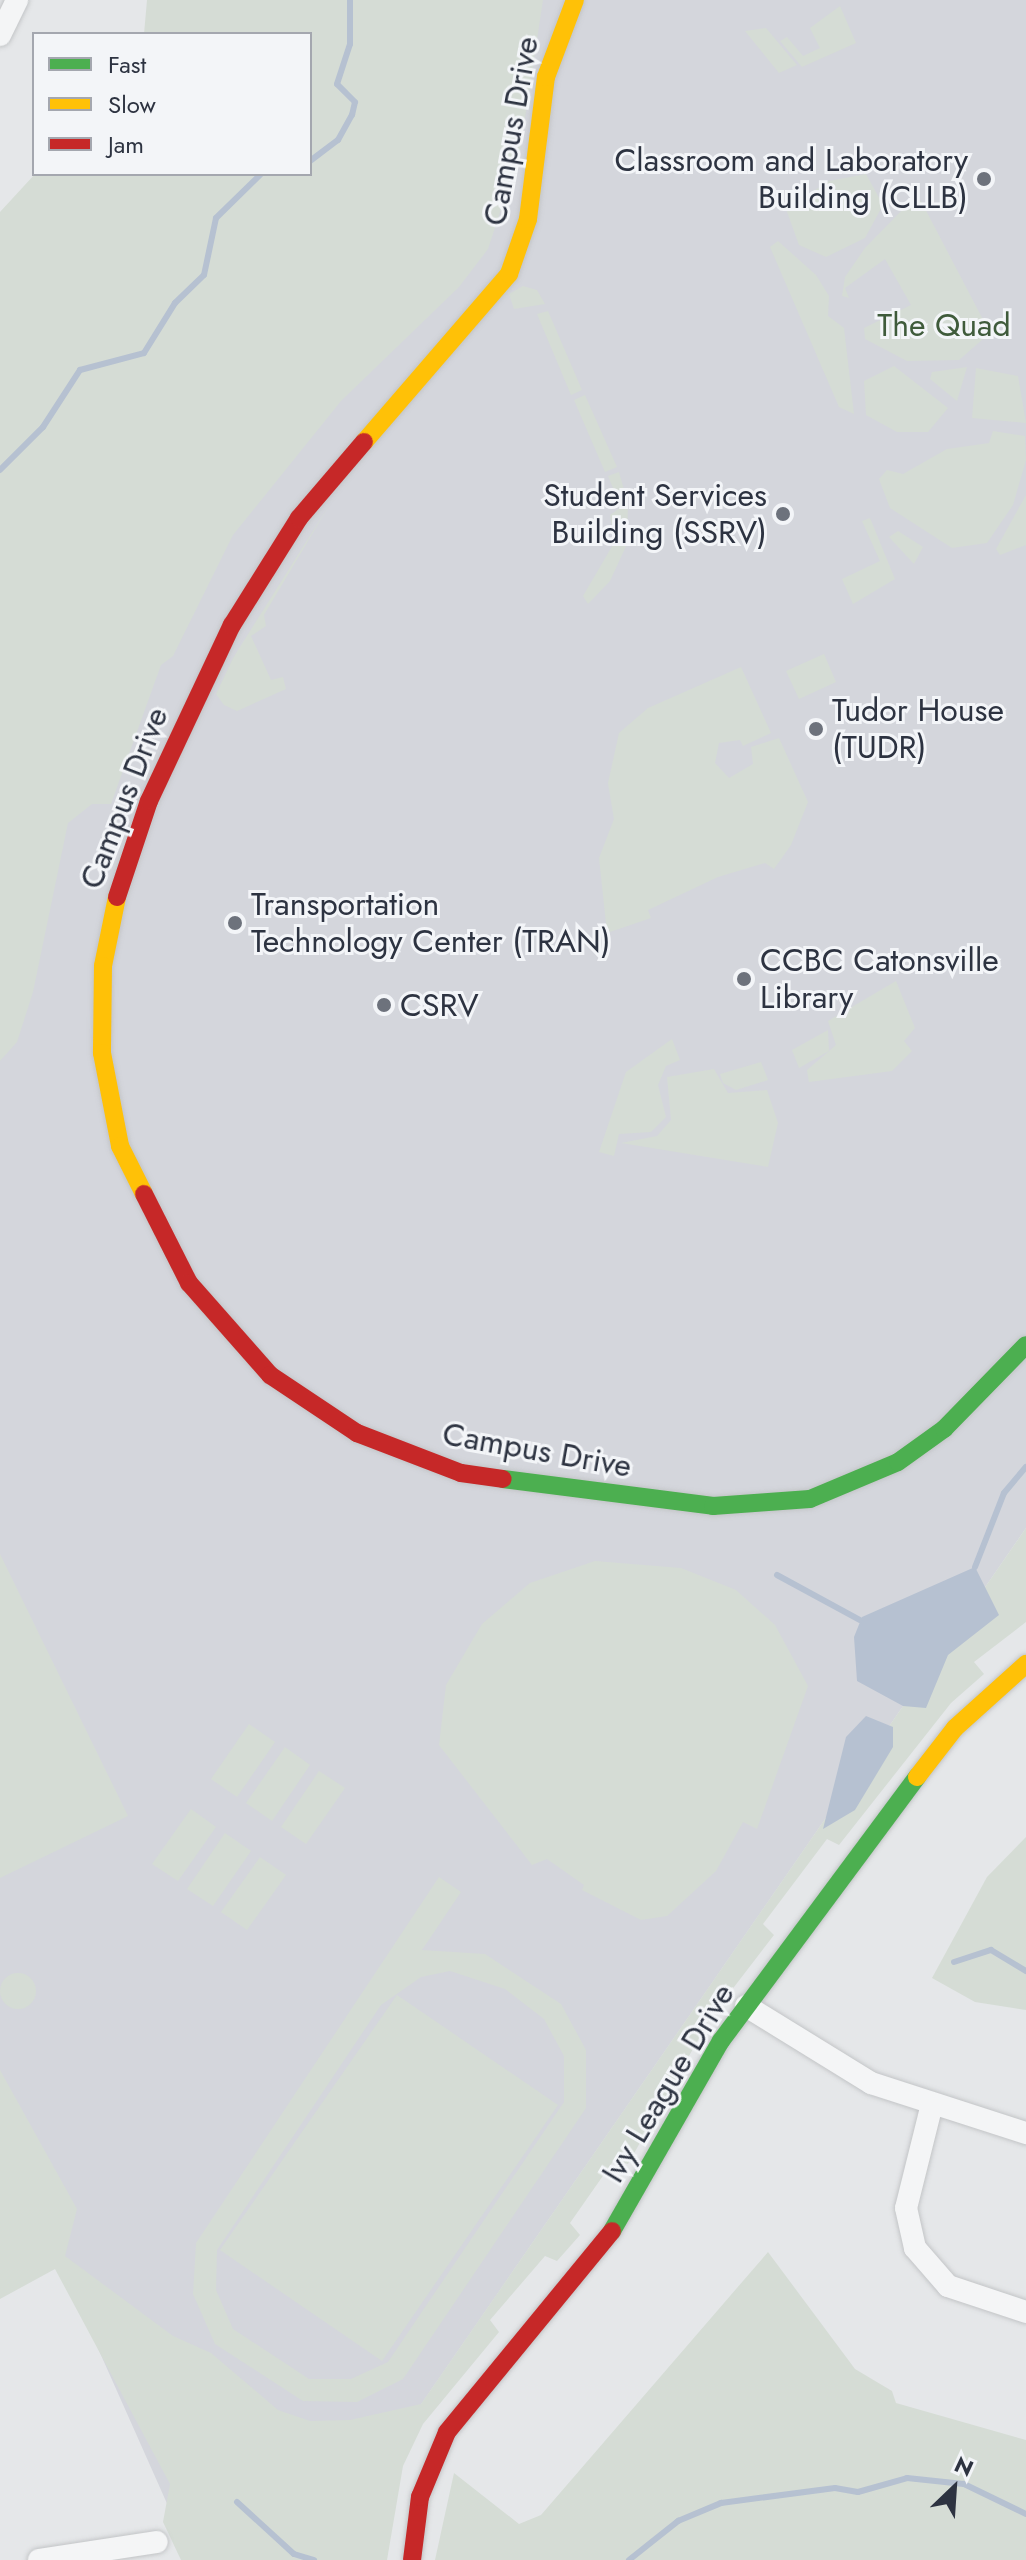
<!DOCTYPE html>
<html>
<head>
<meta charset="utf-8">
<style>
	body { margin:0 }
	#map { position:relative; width:1026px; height:2560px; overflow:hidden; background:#e5e7e9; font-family:Jost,sans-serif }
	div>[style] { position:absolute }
	.built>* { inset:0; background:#d4d6dc }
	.green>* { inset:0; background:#d5dcd5 }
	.round { border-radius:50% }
	.water>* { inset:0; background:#b6c1d1 }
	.stream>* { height:6px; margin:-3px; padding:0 3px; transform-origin:3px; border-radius:3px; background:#b6c1d1 }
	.roads { filter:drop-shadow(0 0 2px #c3c5c7) drop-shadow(0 0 2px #c3c5c7) }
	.street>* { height:22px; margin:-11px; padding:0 11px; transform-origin:11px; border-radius:11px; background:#f4f5f6 }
	.fast>* { height:18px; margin:-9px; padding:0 9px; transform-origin:9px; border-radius:9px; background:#4caf50 }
	.slow>* { height:18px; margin:-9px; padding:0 9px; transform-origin:9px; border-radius:9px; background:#ffc107 }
	.jam>* { height:18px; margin:-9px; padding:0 9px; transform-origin:9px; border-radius:9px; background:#c62828 }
	.dots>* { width:22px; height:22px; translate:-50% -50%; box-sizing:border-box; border:4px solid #f3f5f8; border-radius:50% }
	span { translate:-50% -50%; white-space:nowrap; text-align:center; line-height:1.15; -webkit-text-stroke:6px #f3f5f8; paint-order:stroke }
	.street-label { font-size:32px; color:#2d3341 }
	.poi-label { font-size:32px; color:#2d3341 }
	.right { translate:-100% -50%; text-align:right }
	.left { translate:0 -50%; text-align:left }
	.park-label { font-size:32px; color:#3f5b3b }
	.legend { position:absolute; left:32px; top:32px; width:280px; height:144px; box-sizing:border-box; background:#f3f5f8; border:2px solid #a4a7af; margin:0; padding:10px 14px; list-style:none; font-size:24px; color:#2d3341 }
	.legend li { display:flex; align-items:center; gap:16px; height:40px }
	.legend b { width:40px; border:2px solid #a4a7af }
	.north { position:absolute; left:914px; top:2448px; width:80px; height:80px; -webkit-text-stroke:6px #f3f5f8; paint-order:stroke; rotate:25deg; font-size:22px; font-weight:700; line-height:32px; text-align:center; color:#2d3341 }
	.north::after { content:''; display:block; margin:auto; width:28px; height:36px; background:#2d3341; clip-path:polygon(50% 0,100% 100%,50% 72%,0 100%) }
</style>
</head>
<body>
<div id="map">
	<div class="built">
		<div style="clip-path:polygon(333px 0,1026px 0,1026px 1528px,404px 2429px,169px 2508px,0 2128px,0 503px,318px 205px)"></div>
	</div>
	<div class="green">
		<div style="clip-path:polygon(147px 0,543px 0,520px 151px,488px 249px,459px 287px,341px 401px,233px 535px,173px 656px,161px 665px,111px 804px,92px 804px,68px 823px,33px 992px,17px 1042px,0 1061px,0 212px,35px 174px,310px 174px,310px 34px,144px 34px)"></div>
		<div style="clip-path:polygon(840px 6px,856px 43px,802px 67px,780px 41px,787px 37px,803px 56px,820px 48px,810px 28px)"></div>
		<div style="clip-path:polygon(766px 28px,797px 65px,779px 73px,745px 31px)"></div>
		<div style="clip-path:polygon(866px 174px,883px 205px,865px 238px,826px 257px,799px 245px,786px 209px,829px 181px)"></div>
		<div style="clip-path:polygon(911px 201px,921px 201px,990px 333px,959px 360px,907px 361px,865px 339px,864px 328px,911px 305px,885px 259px,845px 288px,849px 298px,842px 296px,845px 277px,865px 248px)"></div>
		<div style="clip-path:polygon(778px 241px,816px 275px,829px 296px,828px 316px,844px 328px,854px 414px,839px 407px,770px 247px)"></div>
		<div style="clip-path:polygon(523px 286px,537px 290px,545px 304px,514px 309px,509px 294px)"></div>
		<div style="clip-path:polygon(548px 311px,582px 390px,571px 395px,537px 314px)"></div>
		<div style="clip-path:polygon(894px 366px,948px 408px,928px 432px,897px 432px,866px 415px,864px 381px)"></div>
		<div style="clip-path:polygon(967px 367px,957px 401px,930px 379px,932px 372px)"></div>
		<div style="clip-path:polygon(976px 368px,1018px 376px,1026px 423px,972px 418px)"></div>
		<div style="clip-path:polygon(585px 395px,617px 467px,605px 472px,574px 400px)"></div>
		<div style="clip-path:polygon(993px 431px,1025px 436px,1026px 460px,1013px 505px,987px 543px,952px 548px,890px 508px,879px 479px,887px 470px,903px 474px,947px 449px,989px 443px)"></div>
		<div style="clip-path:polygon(619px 472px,628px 504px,627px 544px,610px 581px,588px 604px,583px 596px,614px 543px,610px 515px,621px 507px,608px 476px)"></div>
		<div style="clip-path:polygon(1026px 495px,1026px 545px,1000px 555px,996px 549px)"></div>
		<div style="clip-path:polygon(330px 504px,264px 615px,266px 626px,251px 636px,271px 680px,283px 677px,286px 689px,237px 711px,224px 705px,216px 694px,233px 658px)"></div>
		<div style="clip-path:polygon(870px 518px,895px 579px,853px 604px,842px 579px,880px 561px,862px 521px)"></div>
		<div style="clip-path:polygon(898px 531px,923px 547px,914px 564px,889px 537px)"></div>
		<div style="clip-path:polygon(824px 654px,836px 682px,799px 699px,786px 671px)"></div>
		<div style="clip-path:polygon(741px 667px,771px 733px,743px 746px,740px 740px,719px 743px,715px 763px,729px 778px,753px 764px,751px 747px,779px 738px,808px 802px,791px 845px,774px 869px,765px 863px,718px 877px,648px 910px,651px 918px,607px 933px,599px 858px,614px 819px,608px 783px,619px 733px,648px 708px)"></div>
		<div style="clip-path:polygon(896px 981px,915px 1028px,904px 1041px,912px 1051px,892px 1071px,809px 1082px,807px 1070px,836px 1045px,828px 1021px)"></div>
		<div style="clip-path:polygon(828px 1030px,829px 1051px,799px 1068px,792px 1050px)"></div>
		<div style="clip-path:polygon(672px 1039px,680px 1060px,666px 1066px,658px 1085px,666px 1117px,651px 1132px,619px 1134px,614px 1156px,599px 1152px,626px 1072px)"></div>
		<div style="clip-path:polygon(761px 1062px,768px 1080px,736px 1090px,723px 1083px,720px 1074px)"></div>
		<div style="clip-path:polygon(714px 1069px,728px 1093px,767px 1090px,778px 1123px,768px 1167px,621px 1143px,657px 1136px,671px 1120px,667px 1077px)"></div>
		<div style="clip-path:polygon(1026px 1528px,1026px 1622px,974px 1662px,984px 1674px,951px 1703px,839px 1845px,827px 1839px,763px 1924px,774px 1935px,711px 2017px,628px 2164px,614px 2160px,570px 2223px,580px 2235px,557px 2261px,545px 2256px,490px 2320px,499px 2332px,423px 2424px,403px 2466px,387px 2560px,181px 2560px,163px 2522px,170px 2484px,55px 2269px,0 2299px,0 2070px,77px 2209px,65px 2256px,173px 2336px,211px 2353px,278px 2410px,310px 2421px,350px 2420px,421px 2404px)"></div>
		<div style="clip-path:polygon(0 1554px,128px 1816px,0 1878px)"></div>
		<div style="clip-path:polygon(595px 1561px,681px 1568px,736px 1590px,775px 1625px,808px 1686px,757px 1829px,743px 1822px,716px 1871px,667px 1916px,641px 1920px,582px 1890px,584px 1885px,547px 1859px,532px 1865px,439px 1745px,446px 1685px,482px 1624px,530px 1583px)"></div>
		<div style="clip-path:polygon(249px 1724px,275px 1742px,237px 1797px,211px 1779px)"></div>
		<div style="clip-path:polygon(285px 1747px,310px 1765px,272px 1821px,246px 1803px)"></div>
		<div style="clip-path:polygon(319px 1771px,345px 1788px,306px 1844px,281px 1827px)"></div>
		<div style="clip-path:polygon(191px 1809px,216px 1827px,178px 1881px,152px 1864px)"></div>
		<div style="clip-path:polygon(225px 1833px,251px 1851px,213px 1906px,187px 1889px)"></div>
		<div style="clip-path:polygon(1026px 1837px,1026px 2010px,975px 2002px,932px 1978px,987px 1877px)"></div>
		<div style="clip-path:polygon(260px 1857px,286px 1875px,247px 1930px,221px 1912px)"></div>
		<div style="clip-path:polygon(evenodd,439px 1877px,461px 1892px,422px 1950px,485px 1954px,561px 2004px,586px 2050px,586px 2108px,403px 2379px,357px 2402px,303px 2401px,215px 2344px,193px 2294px,196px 2243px,439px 1877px,450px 1971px,505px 1989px,544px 2019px,564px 2056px,564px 2102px,388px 2362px,351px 2379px,309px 2379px,233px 2329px,216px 2290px,217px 2250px,381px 2005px,421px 1977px,450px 1971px)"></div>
		<div class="round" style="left:0;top:1973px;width:36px;height:36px"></div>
		<div style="clip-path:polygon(397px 1995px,558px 2105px,382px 2361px,220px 2250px)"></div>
		<div style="clip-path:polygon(768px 2252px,855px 2369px,892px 2391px,896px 2403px,1026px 2440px,1026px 2560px,435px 2560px,454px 2473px,519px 2524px,541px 2515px)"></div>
	</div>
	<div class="water">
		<div style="clip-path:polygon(975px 1567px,999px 1615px,948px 1655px,926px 1708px,903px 1706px,857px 1681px,854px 1637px,862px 1617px)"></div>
		<div style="clip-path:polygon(866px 1716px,893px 1727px,893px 1747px,855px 1810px,823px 1829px,846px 1737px)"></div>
	</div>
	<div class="stream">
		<div style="left:310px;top:161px;width:35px;rotate:-37deg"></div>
		<div style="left:338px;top:140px;width:29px;rotate:-61deg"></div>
		<div style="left:352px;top:115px;width:13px;rotate:-77deg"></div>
		<div style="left:355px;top:102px;width:25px;rotate:-135deg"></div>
		<div style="left:337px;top:84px;width:42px;rotate:-72deg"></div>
		<div style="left:350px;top:44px;width:44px;rotate:-90deg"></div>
		<div style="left:0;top:470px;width:61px;rotate:-45deg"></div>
		<div style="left:43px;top:427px;width:68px;rotate:-57deg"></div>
		<div style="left:80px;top:370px;width:66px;rotate:-14.9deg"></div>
		<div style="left:144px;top:353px;width:59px;rotate:-58.2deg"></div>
		<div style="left:175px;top:303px;width:40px;rotate:-44deg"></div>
		<div style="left:204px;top:275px;width:58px;rotate:-78.1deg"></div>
		<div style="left:216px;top:218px;width:63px;rotate:-44.4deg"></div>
		<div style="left:975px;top:1567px;width:79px;rotate:-68.6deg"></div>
		<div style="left:1004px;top:1493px;width:34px;rotate:-50deg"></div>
		<div style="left:777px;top:1575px;width:94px;rotate:28.5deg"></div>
		<div style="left:954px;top:1962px;width:39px;rotate:-18deg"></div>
		<div style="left:991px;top:1950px;width:41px;rotate:31deg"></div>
		<div style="left:237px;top:2502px;width:77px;rotate:42.4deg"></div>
		<div style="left:294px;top:2554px;width:21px;rotate:17deg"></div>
		<div style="left:629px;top:2560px;width:63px;rotate:-38.5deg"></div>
		<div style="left:678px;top:2521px;width:47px;rotate:-22.7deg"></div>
		<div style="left:721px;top:2503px;width:115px;rotate:-7.5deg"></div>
		<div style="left:835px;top:2488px;width:23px;rotate:10deg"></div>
		<div style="left:858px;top:2492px;width:51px;rotate:-15.9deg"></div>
		<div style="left:907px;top:2478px;width:57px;rotate:6deg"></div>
		<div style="left:964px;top:2484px;width:69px;rotate:25.8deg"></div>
	</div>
	<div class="roads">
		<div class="street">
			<div style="left:0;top:35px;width:39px;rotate:-64deg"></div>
			<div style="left:746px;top:2006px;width:147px;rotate:31.6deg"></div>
			<div style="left:871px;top:2083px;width:163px;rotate:17.9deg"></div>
			<div style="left:931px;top:2108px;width:103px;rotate:104deg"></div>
			<div style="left:906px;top:2208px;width:41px;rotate:77.3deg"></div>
			<div style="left:915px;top:2248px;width:50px;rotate:49deg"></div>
			<div style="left:948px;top:2286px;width:82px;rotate:18.4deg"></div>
			<div style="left:39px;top:2560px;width:119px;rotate:-8.7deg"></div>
		</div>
		<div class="fast">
			<div style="left:503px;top:1479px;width:212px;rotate:7.3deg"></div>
			<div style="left:713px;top:1506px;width:97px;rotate:-4.1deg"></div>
			<div style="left:810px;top:1499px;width:95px;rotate:-22.8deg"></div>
			<div style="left:898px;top:1462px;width:57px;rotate:-35.7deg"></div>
			<div style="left:944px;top:1429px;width:117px;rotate:-45.7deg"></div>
			<div style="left:612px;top:2231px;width:219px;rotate:-60.2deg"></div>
			<div style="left:721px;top:2041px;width:329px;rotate:-53.4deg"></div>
		</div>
		<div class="slow">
			<div style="left:364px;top:442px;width:222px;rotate:-49.2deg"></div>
			<div style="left:509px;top:274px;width:58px;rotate:-70.9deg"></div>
			<div style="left:528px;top:219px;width:143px;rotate:-82.8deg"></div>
			<div style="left:546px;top:77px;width:82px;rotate:-69.4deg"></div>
			<div style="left:117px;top:897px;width:70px;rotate:101.5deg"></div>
			<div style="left:103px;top:966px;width:87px;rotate:90.7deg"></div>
			<div style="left:102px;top:1053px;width:95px;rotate:79deg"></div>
			<div style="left:120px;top:1146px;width:54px;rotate:63.4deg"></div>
			<div style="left:917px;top:1777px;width:62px;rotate:-52.2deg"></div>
			<div style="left:955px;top:1728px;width:96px;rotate:-42deg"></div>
		</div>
		<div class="jam">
			<div style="left:117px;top:897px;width:101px;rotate:-71.6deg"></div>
			<div style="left:149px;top:801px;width:195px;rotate:-64.8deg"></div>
			<div style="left:232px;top:625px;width:126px;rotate:-57.9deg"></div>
			<div style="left:299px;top:518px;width:100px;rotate:-49.5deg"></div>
			<div style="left:144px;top:1194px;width:100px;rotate:63.2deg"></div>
			<div style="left:189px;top:1283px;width:123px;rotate:48.6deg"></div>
			<div style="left:270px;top:1375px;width:105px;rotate:33.7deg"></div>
			<div style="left:357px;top:1433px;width:111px;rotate:21deg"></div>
			<div style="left:461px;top:1473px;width:42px;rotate:8.1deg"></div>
			<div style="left:412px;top:2560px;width:64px;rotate:-82.8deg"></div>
			<div style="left:420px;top:2497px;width:70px;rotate:-67.4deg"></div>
			<div style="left:447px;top:2432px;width:260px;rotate:-50.6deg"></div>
		</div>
	</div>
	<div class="dots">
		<div style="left:984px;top:179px;background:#6d727c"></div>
		<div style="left:783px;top:514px;background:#6d727c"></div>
		<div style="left:816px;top:729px;background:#6d727c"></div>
		<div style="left:235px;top:923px;background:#6d727c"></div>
		<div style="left:744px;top:979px;background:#6d727c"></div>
		<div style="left:384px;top:1005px;background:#6d727c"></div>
	</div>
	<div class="street-label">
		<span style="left:511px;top:131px;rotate:-80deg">Campus Drive</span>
		<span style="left:124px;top:798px;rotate:-69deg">Campus Drive</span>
		<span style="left:537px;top:1450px;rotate:10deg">Campus Drive</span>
		<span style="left:668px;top:2083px;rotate:-59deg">Ivy League Drive</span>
	</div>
	<div class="poi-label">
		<span class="right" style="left:968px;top:179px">Classroom and Laboratory<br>Building (CLLB)</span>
		<span class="right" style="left:767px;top:514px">Student Services<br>Building (SSRV)</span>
		<span class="left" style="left:832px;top:729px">Tudor House<br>(TUDR)</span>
		<span class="left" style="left:251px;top:923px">Transportation<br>Technology Center (TRAN)</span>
		<span class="left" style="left:760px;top:979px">CCBC Catonsville<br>Library</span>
		<span class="left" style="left:400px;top:1005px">CSRV</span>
	</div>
	<div class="park-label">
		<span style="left:944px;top:325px">The Quad</span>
	</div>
	<ul class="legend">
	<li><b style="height:10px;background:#4caf50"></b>Fast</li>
	<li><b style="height:10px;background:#ffc107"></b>Slow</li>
	<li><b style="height:10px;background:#c62828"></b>Jam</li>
	</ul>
	<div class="north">N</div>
</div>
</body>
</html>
